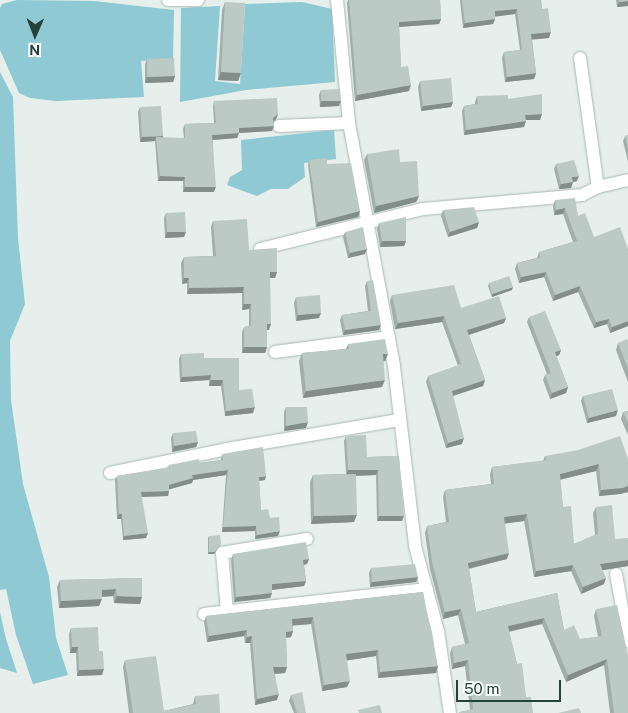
<!DOCTYPE html>
<html>
<head>
<meta charset="utf-8">
<style>
	body { margin:0 }
	#map { position:relative; width:628px; height:713px; overflow:hidden; background:#e6efeb; font-family:"Public Sans",sans-serif }
	div>[style] { position:absolute }
	.water>* { inset:0; background:#8ec9d4 }
	.roads { filter:drop-shadow(0 0 1px #a8b8b2) drop-shadow(0 0 1px #a8b8b2) }
	.street>* { height:12px; margin:-6px; padding:0 6px; transform-origin:6px; border-radius:6px; background:#fff }
	.wall>* { inset:0; background:#a1aea9 }
	.shaded-wall>* { inset:0; background:#838d89 }
	.building>* { inset:0; background:#bbcac4 }
	span { translate:-50% -50%; white-space:nowrap; text-align:center; line-height:1.15; -webkit-text-stroke:4px #f7fbf9; paint-order:stroke }
	.north { position:absolute; left:10px; top:10px; width:50px; height:50px; -webkit-text-stroke:4px #f7fbf9; paint-order:stroke; rotate:181deg; font-size:14px; font-weight:700; line-height:20px; text-align:center; color:#24423a }
	.north::after { content:''; display:block; margin:auto; width:18px; height:22px; background:#24423a; clip-path:polygon(50% 0,100% 100%,50% 72%,0 100%) }
	.scale { position:absolute; left:456px; top:680px; width:105px; height:22px; box-sizing:border-box; border:2px solid #24423a; border-top:0; padding-left:6px; font-size:15px; line-height:18px; white-space:nowrap; color:#24423a; -webkit-text-stroke:4px #f7fbf9; paint-order:stroke }
</style>
</head>
<body>
<div id="map">
	<div class="water">
		<div style="clip-path:polygon(17px 0,94px 1px,174px 10px,173px 59px,141px 61px,144px 97px,56px 101px,30px 98px,19px 93px,0 50px,0 8px,2px 4px)"></div>
		<div style="clip-path:polygon(302px 2px,332px 9px,335px 82px,246px 90px,180px 102px,181px 8px,220px 6px,215px 81px,240px 84px,245px 4px)"></div>
		<div style="clip-path:polygon(0 72px,13px 97px,18px 238px,25px 304px,10px 341px,11px 400px,23px 484px,49px 577px,56px 638px,68px 675px,33px 684px,16px 635px,6px 589px,0 590px)"></div>
		<div style="clip-path:polygon(334px 130px,336px 159px,304px 163px,305px 177px,288px 189px,271px 189px,257px 196px,227px 185px,230px 177px,242px 170px,241px 140px)"></div>
		<div style="clip-path:polygon(0 612px,6px 639px,17px 673px,0 668px)"></div>
	</div>
	<div class="roads">
		<div class="street">
			<div style="left:168px;top:0;width:30px"></div>
			<div style="left:337px;top:0;width:124px;rotate:84.4deg"></div>
			<div style="left:349px;top:123px;width:247px;rotate:79.5deg"></div>
			<div style="left:394px;top:366px;width:181px;rotate:83.3deg"></div>
			<div style="left:415px;top:546px;width:88px;rotate:74.9deg"></div>
			<div style="left:438px;top:631px;width:83px;rotate:81.7deg"></div>
			<div style="left:580px;top:58px;width:130px;rotate:82.1deg"></div>
			<div style="left:279px;top:126px;width:70px;rotate:-2.5deg"></div>
			<div style="left:260px;top:249px;width:168px;rotate:-13.8deg"></div>
			<div style="left:423px;top:209px;width:160px;rotate:-5deg"></div>
			<div style="left:582px;top:195px;width:18px;rotate:-27deg"></div>
			<div style="left:598px;top:187px;width:31px;rotate:-13deg"></div>
			<div style="left:275px;top:352px;width:115px;rotate:-7.5deg"></div>
			<div style="left:110px;top:473px;width:119px;rotate:-11.6deg"></div>
			<div style="left:227px;top:449px;width:174px;rotate:-9.6deg"></div>
			<div style="left:616px;top:574px;width:68px;rotate:79.8deg"></div>
			<div style="left:227px;top:612px;width:59px;rotate:-94.8deg"></div>
			<div style="left:222px;top:553px;width:86px;rotate:-9.4deg"></div>
			<div style="left:204px;top:614px;width:224px;rotate:-6.4deg"></div>
		</div>
	</div>
	<div class="wall">
		<div style="clip-path:polygon(348px 0,440px 0,441px 19px,439px 24px,399px 27px,401px 67px,409px 91px,355px 101px,347px 3px)"></div>
		<div style="clip-path:polygon(460px 0,541px 0,542px 9px,549px 38px,532px 39px,536px 73px,534px 79px,505px 82px,502px 58px,504px 52px,520px 50px,515px 14px,495px 16px,495px 19px,493px 24px,463px 28px)"></div>
		<div style="clip-path:polygon(616px 0,628px 0,628px 6px,617px 7px)"></div>
		<div style="clip-path:polygon(225px 2px,241px 73px,238px 81px,218px 80px,222px 10px)"></div>
		<div style="clip-path:polygon(147px 59px,175px 76px,173px 82px,145px 83px,145px 64px)"></div>
		<div style="clip-path:polygon(420px 81px,453px 102px,451px 107px,421px 111px,418px 87px)"></div>
		<div style="clip-path:polygon(321px 90px,339px 106px,320px 107px,319px 95px)"></div>
		<div style="clip-path:polygon(477px 96px,508px 99px,542px 114px,540px 120px,526px 120px,524px 127px,464px 135px,462px 111px,464px 106px,475px 104px,475px 102px)"></div>
		<div style="clip-path:polygon(214px 101px,278px 114px,276px 119px,274px 121px,272px 131px,239px 133px,237px 138px,213px 140px,214px 192px,183px 192px,183px 181px,158px 181px,155px 141px,140px 142px,138px 112px,140px 107px,163px 136px,162px 138px,184px 138px,183px 129px,185px 124px,214px 123px,213px 106px)"></div>
		<div style="clip-path:polygon(628px 135px,628px 162px,623px 141px,625px 136px)"></div>
		<div style="clip-path:polygon(367px 154px,400px 162px,419px 196px,416px 202px,374px 213px,364px 160px)"></div>
		<div style="clip-path:polygon(309px 160px,327px 164px,360px 211px,358px 217px,316px 227px,308px 165px)"></div>
		<div style="clip-path:polygon(556px 164px,577px 181px,573px 182px,571px 188px,559px 189px,554px 169px)"></div>
		<div style="clip-path:polygon(555px 200px,578px 216px,628px 326px,610px 333px,607px 324px,594px 328px,578px 292px,553px 301px,544px 277px,519px 283px,515px 269px,517px 263px,537px 258px,539px 252px,573px 242px,563px 214px,554px 215px,553px 206px)"></div>
		<div style="clip-path:polygon(443px 210px,479px 222px,477px 228px,448px 237px,441px 216px)"></div>
		<div style="clip-path:polygon(166px 213px,184px 237px,165px 238px,164px 218px)"></div>
		<div style="clip-path:polygon(213px 221px,277px 272px,275px 278px,270px 278px,269px 330px,267px 330px,267px 347px,265px 353px,242px 353px,242px 332px,244px 327px,249px 326px,249px 309px,242px 310px,242px 293px,187px 294px,187px 283px,182px 284px,181px 263px,184px 257px,213px 256px,211px 227px)"></div>
		<div style="clip-path:polygon(379px 223px,406px 241px,404px 246px,380px 247px,377px 229px)"></div>
		<div style="clip-path:polygon(345px 232px,365px 254px,348px 258px,343px 237px)"></div>
		<div style="clip-path:polygon(367px 281px,379px 330px,343px 335px,340px 320px,342px 315px,368px 311px,365px 286px)"></div>
		<div style="clip-path:polygon(489px 283px,512px 290px,492px 297px,488px 286px)"></div>
		<div style="clip-path:polygon(392px 295px,506px 318px,504px 323px,469px 335px,485px 380px,483px 386px,453px 396px,462px 444px,446px 448px,426px 382px,428px 376px,458px 366px,442px 322px,395px 329px,390px 301px)"></div>
		<div style="clip-path:polygon(296px 297px,319px 318px,296px 321px,294px 303px)"></div>
		<div style="clip-path:polygon(529px 317px,561px 350px,559px 355px,556px 356px,568px 387px,566px 393px,550px 399px,543px 380px,545px 375px,547px 374px,527px 322px)"></div>
		<div style="clip-path:polygon(628px 342px,628px 382px,616px 350px,618px 343px)"></div>
		<div style="clip-path:polygon(348px 344px,385px 361px,383px 361px,382px 387px,303px 398px,299px 361px,302px 353px,346px 349px)"></div>
		<div style="clip-path:polygon(181px 354px,204px 358px,239px 390px,253px 413px,225px 416px,221px 386px,209px 386px,209px 380px,180px 382px,179px 359px)"></div>
		<div style="clip-path:polygon(583px 396px,616px 416px,587px 423px,581px 401px)"></div>
		<div style="clip-path:polygon(286px 407px,306px 428px,284px 431px,284px 412px)"></div>
		<div style="clip-path:polygon(628px 411px,628px 435px,621px 419px,623px 412px)"></div>
		<div style="clip-path:polygon(173px 433px,198px 442px,196px 447px,172px 452px,171px 438px)"></div>
		<div style="clip-path:polygon(346px 436px,367px 457px,399px 456px,402px 521px,377px 521px,376px 475px,356px 476px,354px 522px,311px 524px,310px 482px,313px 475px,346px 474px,344px 441px)"></div>
		<div style="clip-path:polygon(222px 454px,265px 480px,259px 481px,261px 510px,270px 518px,278px 536px,255px 539px,255px 531px,222px 532px,226px 475px,193px 480px,192px 483px,169px 489px,168px 496px,141px 497px,146px 538px,123px 540px,121px 519px,117px 519px,115px 480px,117px 476px,168px 468px,169px 465px,199px 463px,221px 460px)"></div>
		<div style="clip-path:polygon(545px 456px,628px 459px,628px 492px,620px 494px,599px 496px,596px 471px,560px 480px,563px 507px,574px 544px,595px 535px,593px 513px,596px 507px,615px 539px,628px 566px,603px 570px,604px 584px,581px 594px,571px 571px,534px 577px,524px 521px,505px 523px,507px 559px,469px 569px,476px 612px,557px 593px,564px 630px,580px 639px,598px 637px,594px 616px,596px 609px,628px 713px,610px 713px,604px 665px,566px 682px,542px 624px,509px 632px,517px 664px,526px 697px,533px 713px,459px 713px,460px 712px,470px 710px,465px 666px,452px 669px,450px 654px,452px 647px,465px 644px,458px 615px,443px 619px,430px 569px,425px 533px,427px 526px,446px 522px,443px 497px,445px 490px,491px 484px,490px 474px,492px 467px,543px 461px)"></div>
		<div style="clip-path:polygon(209px 536px,220px 545px,214px 554px,208px 554px,208px 538px)"></div>
		<div style="clip-path:polygon(233px 554px,309px 559px,307px 564px,304px 565px,306px 581px,304px 586px,272px 590px,272px 593px,270px 598px,234px 602px,231px 560px)"></div>
		<div style="clip-path:polygon(371px 568px,418px 577px,416px 582px,370px 587px,369px 573px)"></div>
		<div style="clip-path:polygon(142px 578px,140px 604px,114px 603px,113px 596px,102px 597px,99px 606px,59px 608px,57px 587px,60px 580px)"></div>
		<div style="clip-path:polygon(423px 592px,436px 673px,378px 678px,376px 656px,347px 660px,347px 687px,322px 691px,311px 624px,293px 625px,293px 631px,291px 637px,286px 638px,287px 667px,285px 673px,275px 674px,277px 700px,255px 705px,250px 643px,245px 643px,244px 636px,207px 642px,204px 622px,206px 616px)"></div>
		<div style="clip-path:polygon(71px 628px,99px 651px,102px 675px,77px 676px,76px 653px,70px 653px,69px 634px)"></div>
		<div style="clip-path:polygon(125px 660px,164px 711px,193px 704px,195px 696px,220px 713px,129px 713px,123px 667px)"></div>
		<div style="clip-path:polygon(291px 695px,306px 713px,294px 713px,289px 701px)"></div>
	</div>
	<div class="shaded-wall">
		<div style="clip-path:polygon(628px 1px,628px 6px,617px 7px,619px 2px)"></div>
		<div style="clip-path:polygon(517px 9px,515px 14px,493px 17px,495px 11px)"></div>
		<div style="clip-path:polygon(441px 19px,439px 24px,397px 27px,399px 22px)"></div>
		<div style="clip-path:polygon(495px 19px,493px 24px,463px 28px,465px 23px)"></div>
		<div style="clip-path:polygon(551px 32px,549px 38px,529px 40px,531px 34px)"></div>
		<div style="clip-path:polygon(221px 72px,241px 73px,238px 81px,218px 80px)"></div>
		<div style="clip-path:polygon(536px 73px,534px 79px,505px 82px,507px 77px)"></div>
		<div style="clip-path:polygon(175px 76px,173px 82px,145px 83px,147px 77px)"></div>
		<div style="clip-path:polygon(411px 85px,409px 91px,355px 101px,357px 95px)"></div>
		<div style="clip-path:polygon(321px 101px,341px 101px,339px 106px,320px 107px)"></div>
		<div style="clip-path:polygon(453px 102px,451px 107px,421px 111px,423px 106px)"></div>
		<div style="clip-path:polygon(278px 114px,276px 119px,272px 123px,273px 118px)"></div>
		<div style="clip-path:polygon(542px 114px,540px 120px,523px 120px,525px 115px)"></div>
		<div style="clip-path:polygon(526px 121px,524px 127px,464px 135px,466px 130px)"></div>
		<div style="clip-path:polygon(274px 126px,272px 131px,237px 133px,239px 128px)"></div>
		<div style="clip-path:polygon(239px 133px,237px 138px,211px 140px,212px 135px)"></div>
		<div style="clip-path:polygon(163px 136px,161px 141px,156px 137px,155px 141px,140px 142px,142px 137px)"></div>
		<div style="clip-path:polygon(160px 176px,185px 177px,183px 181px,158px 181px)"></div>
		<div style="clip-path:polygon(579px 176px,577px 181px,570px 183px,572px 177px)"></div>
		<div style="clip-path:polygon(573px 182px,571px 188px,559px 189px,561px 184px)"></div>
		<div style="clip-path:polygon(185px 187px,216px 187px,214px 192px,183px 192px)"></div>
		<div style="clip-path:polygon(419px 196px,416px 202px,374px 213px,376px 206px)"></div>
		<div style="clip-path:polygon(565px 208px,563px 214px,554px 215px,556px 210px)"></div>
		<div style="clip-path:polygon(360px 211px,358px 217px,316px 227px,318px 222px)"></div>
		<div style="clip-path:polygon(479px 222px,477px 228px,448px 237px,450px 232px)"></div>
		<div style="clip-path:polygon(167px 232px,186px 232px,184px 237px,165px 238px)"></div>
		<div style="clip-path:polygon(382px 241px,406px 241px,404px 246px,380px 247px)"></div>
		<div style="clip-path:polygon(367px 249px,365px 254px,348px 258px,350px 253px)"></div>
		<div style="clip-path:polygon(270px 272px,277px 272px,275px 278px,268px 278px)"></div>
		<div style="clip-path:polygon(546px 272px,544px 277px,519px 283px,521px 277px)"></div>
		<div style="clip-path:polygon(184px 278px,189px 278px,187px 283px,182px 284px)"></div>
		<div style="clip-path:polygon(580px 286px,578px 292px,553px 301px,555px 295px)"></div>
		<div style="clip-path:polygon(244px 287px,242px 293px,187px 294px,189px 288px)"></div>
		<div style="clip-path:polygon(513px 287px,512px 290px,492px 297px,492px 294px)"></div>
		<div style="clip-path:polygon(244px 304px,251px 304px,249px 309px,242px 310px)"></div>
		<div style="clip-path:polygon(321px 313px,319px 318px,296px 321px,298px 315px)"></div>
		<div style="clip-path:polygon(444px 316px,442px 322px,395px 329px,398px 323px)"></div>
		<div style="clip-path:polygon(506px 318px,504px 323px,465px 336px,467px 330px)"></div>
		<div style="clip-path:polygon(609px 319px,607px 324px,594px 328px,596px 322px)"></div>
		<div style="clip-path:polygon(628px 321px,628px 326px,610px 333px,612px 327px)"></div>
		<div style="clip-path:polygon(267px 324px,271px 324px,269px 330px,264px 330px)"></div>
		<div style="clip-path:polygon(381px 325px,379px 330px,343px 335px,345px 330px)"></div>
		<div style="clip-path:polygon(244px 347px,267px 347px,265px 353px,242px 353px)"></div>
		<div style="clip-path:polygon(561px 350px,559px 355px,553px 358px,555px 352px)"></div>
		<div style="clip-path:polygon(383px 354px,388px 354px,385px 361px,380px 362px)"></div>
		<div style="clip-path:polygon(211px 375px,209px 380px,180px 382px,182px 377px)"></div>
		<div style="clip-path:polygon(211px 380px,223px 380px,221px 386px,209px 386px)"></div>
		<div style="clip-path:polygon(385px 380px,382px 387px,303px 398px,306px 391px)"></div>
		<div style="clip-path:polygon(485px 380px,483px 386px,449px 397px,452px 391px)"></div>
		<div style="clip-path:polygon(568px 387px,566px 393px,550px 399px,552px 393px)"></div>
		<div style="clip-path:polygon(255px 407px,253px 413px,225px 416px,226px 411px)"></div>
		<div style="clip-path:polygon(618px 410px,616px 416px,587px 423px,589px 418px)"></div>
		<div style="clip-path:polygon(308px 422px,306px 428px,284px 431px,286px 426px)"></div>
		<div style="clip-path:polygon(464px 438px,462px 444px,446px 448px,448px 443px)"></div>
		<div style="clip-path:polygon(198px 442px,196px 447px,172px 452px,174px 446px)"></div>
		<div style="clip-path:polygon(599px 464px,596px 471px,557px 480px,560px 474px)"></div>
		<div style="clip-path:polygon(228px 470px,226px 475px,193px 480px,192px 483px,167px 490px,169px 485px,192px 475px)"></div>
		<div style="clip-path:polygon(348px 470px,378px 470px,376px 475px,346px 476px)"></div>
		<div style="clip-path:polygon(266px 476px,265px 480px,257px 481px,259px 477px)"></div>
		<div style="clip-path:polygon(628px 486px,628px 492px,620px 494px,599px 496px,601px 490px)"></div>
		<div style="clip-path:polygon(169px 491px,168px 496px,139px 497px,141px 492px)"></div>
		<div style="clip-path:polygon(119px 514px,122px 514px,121px 519px,117px 519px)"></div>
		<div style="clip-path:polygon(527px 514px,524px 521px,502px 524px,504px 517px)"></div>
		<div style="clip-path:polygon(357px 515px,354px 522px,311px 524px,314px 516px)"></div>
		<div style="clip-path:polygon(379px 516px,404px 516px,402px 521px,377px 521px)"></div>
		<div style="clip-path:polygon(256px 526px,255px 531px,222px 532px,223px 527px)"></div>
		<div style="clip-path:polygon(280px 531px,278px 536px,255px 539px,257px 535px)"></div>
		<div style="clip-path:polygon(148px 533px,146px 538px,123px 540px,124px 536px)"></div>
		<div style="clip-path:polygon(221px 543px,214px 554px,208px 554px,209px 552px)"></div>
		<div style="clip-path:polygon(509px 553px,507px 559px,466px 569px,468px 563px)"></div>
		<div style="clip-path:polygon(309px 559px,307px 564px,302px 565px,303px 560px)"></div>
		<div style="clip-path:polygon(628px 560px,628px 566px,598px 571px,600px 564px)"></div>
		<div style="clip-path:polygon(573px 565px,571px 571px,534px 577px,536px 571px)"></div>
		<div style="clip-path:polygon(418px 577px,416px 582px,370px 587px,372px 582px)"></div>
		<div style="clip-path:polygon(606px 578px,604px 584px,581px 594px,583px 587px)"></div>
		<div style="clip-path:polygon(306px 581px,304px 586px,270px 590px,272px 584px)"></div>
		<div style="clip-path:polygon(116px 589px,113px 596px,99px 597px,102px 590px)"></div>
		<div style="clip-path:polygon(272px 593px,270px 598px,234px 602px,236px 597px)"></div>
		<div style="clip-path:polygon(117px 596px,142px 597px,140px 604px,114px 603px)"></div>
		<div style="clip-path:polygon(102px 599px,99px 606px,59px 608px,61px 601px)"></div>
		<div style="clip-path:polygon(461px 609px,458px 615px,443px 619px,445px 612px)"></div>
		<div style="clip-path:polygon(313px 617px,311px 624px,289px 626px,292px 619px)"></div>
		<div style="clip-path:polygon(544px 618px,542px 624px,506px 632px,508px 626px)"></div>
		<div style="clip-path:polygon(247px 630px,244px 636px,207px 642px,209px 636px)"></div>
		<div style="clip-path:polygon(293px 631px,291px 637px,284px 638px,286px 632px)"></div>
		<div style="clip-path:polygon(252px 636px,250px 643px,245px 643px,247px 637px)"></div>
		<div style="clip-path:polygon(72px 647px,78px 647px,76px 653px,70px 653px)"></div>
		<div style="clip-path:polygon(378px 650px,376px 656px,344px 661px,346px 654px)"></div>
		<div style="clip-path:polygon(607px 659px,604px 665px,566px 682px,568px 675px)"></div>
		<div style="clip-path:polygon(468px 660px,465px 666px,452px 669px,454px 663px)"></div>
		<div style="clip-path:polygon(438px 666px,436px 673px,378px 678px,380px 672px)"></div>
		<div style="clip-path:polygon(273px 667px,287px 667px,285px 673px,271px 674px)"></div>
		<div style="clip-path:polygon(104px 669px,102px 675px,77px 676px,79px 670px)"></div>
		<div style="clip-path:polygon(350px 681px,347px 687px,322px 691px,324px 685px)"></div>
		<div style="clip-path:polygon(279px 694px,277px 700px,255px 705px,257px 699px)"></div>
	</div>
	<div class="building">
		<div style="clip-path:polygon(349px 0,440px 0,441px 19px,399px 22px,401px 67px,408px 66px,411px 85px,357px 95px)"></div>
		<div style="clip-path:polygon(462px 0,541px 0,542px 9px,548px 8px,551px 32px,531px 34px,536px 73px,507px 77px,504px 52px,522px 50px,517px 9px,495px 11px,495px 19px,465px 23px)"></div>
		<div style="clip-path:polygon(619px 0,628px 0,628px 1px,619px 2px)"></div>
		<div style="clip-path:polygon(225px 2px,245px 3px,241px 73px,221px 72px)"></div>
		<div style="clip-path:polygon(174px 58px,175px 76px,147px 77px,147px 59px)"></div>
		<div style="clip-path:polygon(451px 78px,453px 102px,423px 106px,420px 81px)"></div>
		<div style="clip-path:polygon(340px 89px,341px 101px,321px 101px,321px 90px)"></div>
		<div style="clip-path:polygon(542px 94px,542px 114px,525px 115px,526px 121px,466px 130px,464px 106px,478px 104px,477px 96px,508px 95px,508px 99px)"></div>
		<div style="clip-path:polygon(277px 98px,278px 114px,273px 118px,274px 126px,239px 128px,239px 133px,212px 135px,216px 187px,185px 187px,185px 177px,160px 176px,156px 137px,185px 138px,185px 124px,216px 123px,214px 101px)"></div>
		<div style="clip-path:polygon(161px 106px,163px 136px,142px 137px,140px 107px)"></div>
		<div style="clip-path:polygon(628px 135px,628px 148px,625px 136px)"></div>
		<div style="clip-path:polygon(399px 149px,400px 162px,417px 161px,419px 196px,376px 206px,367px 154px)"></div>
		<div style="clip-path:polygon(327px 158px,327px 164px,351px 163px,360px 211px,318px 222px,309px 160px)"></div>
		<div style="clip-path:polygon(574px 160px,579px 176px,572px 177px,573px 182px,561px 184px,556px 164px)"></div>
		<div style="clip-path:polygon(575px 198px,578px 216px,585px 213px,594px 237px,620px 227px,628px 249px,628px 321px,612px 327px,609px 319px,596px 322px,580px 286px,555px 295px,546px 272px,521px 277px,517px 263px,540px 258px,539px 252px,577px 241px,565px 208px,556px 210px,555px 200px)"></div>
		<div style="clip-path:polygon(474px 207px,479px 222px,450px 232px,443px 210px)"></div>
		<div style="clip-path:polygon(185px 212px,186px 232px,167px 232px,166px 213px)"></div>
		<div style="clip-path:polygon(406px 217px,406px 241px,382px 241px,379px 223px)"></div>
		<div style="clip-path:polygon(247px 219px,249px 250px,277px 248px,277px 272px,270px 272px,271px 324px,267px 324px,267px 347px,244px 347px,244px 327px,251px 326px,251px 304px,244px 304px,244px 287px,189px 288px,189px 278px,184px 278px,184px 257px,216px 256px,213px 221px)"></div>
		<div style="clip-path:polygon(363px 227px,367px 249px,350px 253px,345px 232px)"></div>
		<div style="clip-path:polygon(509px 276px,513px 287px,492px 294px,489px 283px)"></div>
		<div style="clip-path:polygon(373px 280px,381px 325px,345px 330px,342px 315px,371px 311px,367px 281px)"></div>
		<div style="clip-path:polygon(454px 285px,461px 308px,499px 296px,506px 318px,467px 330px,485px 380px,452px 391px,464px 438px,448px 443px,428px 376px,461px 364px,444px 316px,398px 323px,392px 295px)"></div>
		<div style="clip-path:polygon(320px 295px,321px 313px,298px 315px,296px 297px)"></div>
		<div style="clip-path:polygon(545px 311px,561px 350px,555px 352px,568px 387px,552px 393px,545px 375px,551px 373px,529px 317px)"></div>
		<div style="clip-path:polygon(385px 339px,388px 354px,383px 354px,385px 380px,306px 391px,302px 353px,349px 349px,348px 344px)"></div>
		<div style="clip-path:polygon(627px 339px,628px 342px,628px 369px,618px 343px)"></div>
		<div style="clip-path:polygon(204px 353px,204px 358px,239px 358px,239px 390px,252px 389px,255px 407px,226px 411px,223px 380px,211px 380px,211px 375px,182px 377px,181px 354px)"></div>
		<div style="clip-path:polygon(612px 389px,618px 410px,589px 418px,583px 396px)"></div>
		<div style="clip-path:polygon(286px 407px,307px 407px,308px 422px,286px 426px)"></div>
		<div style="clip-path:polygon(628px 411px,628px 423px,623px 412px)"></div>
		<div style="clip-path:polygon(196px 431px,198px 442px,174px 446px,173px 433px)"></div>
		<div style="clip-path:polygon(366px 435px,367px 457px,399px 456px,404px 516px,379px 516px,378px 470px,348px 470px,346px 436px)"></div>
		<div style="clip-path:polygon(620px 436px,628px 459px,628px 486px,623px 488px,601px 490px,599px 464px,560px 474px,563px 507px,571px 506px,574px 544px,598px 534px,596px 507px,612px 505px,615px 539px,628px 538px,628px 560px,600px 564px,606px 578px,583px 587px,573px 565px,536px 571px,527px 514px,504px 517px,509px 553px,468px 563px,476px 612px,557px 593px,564px 630px,574px 625px,580px 639px,602px 636px,596px 609px,617px 605px,628px 655px,628px 713px,614px 713px,607px 659px,568px 675px,544px 618px,508px 626px,517px 664px,522px 663px,526px 697px,531px 697px,533px 713px,460px 713px,460px 712px,473px 709px,468px 660px,454px 663px,452px 647px,469px 643px,461px 609px,445px 612px,432px 562px,427px 526px,449px 522px,445px 490px,494px 484px,492px 467px,546px 460px,545px 456px,578px 450px)"></div>
		<div style="clip-path:polygon(263px 447px,266px 476px,259px 477px,261px 510px,268px 509px,270px 518px,279px 517px,280px 531px,257px 535px,256px 526px,223px 527px,228px 470px,192px 475px,193px 478px,169px 485px,169px 491px,141px 492px,148px 533px,124px 536px,122px 514px,119px 514px,117px 476px,170px 467px,169px 465px,199px 459px,199px 463px,223px 460px,222px 454px)"></div>
		<div style="clip-path:polygon(356px 474px,357px 515px,314px 516px,313px 475px)"></div>
		<div style="clip-path:polygon(220px 535px,221px 543px,215px 552px,209px 552px,209px 536px)"></div>
		<div style="clip-path:polygon(306px 542px,309px 559px,303px 560px,306px 581px,272px 584px,272px 593px,236px 597px,233px 554px)"></div>
		<div style="clip-path:polygon(415px 564px,418px 577px,372px 582px,371px 568px)"></div>
		<div style="clip-path:polygon(142px 578px,142px 597px,117px 596px,116px 589px,102px 590px,102px 599px,61px 601px,60px 580px)"></div>
		<div style="clip-path:polygon(423px 592px,438px 666px,380px 672px,378px 650px,346px 654px,350px 681px,324px 685px,313px 617px,292px 619px,293px 631px,286px 632px,287px 667px,273px 667px,279px 694px,257px 699px,252px 636px,247px 637px,247px 630px,209px 636px,206px 616px)"></div>
		<div style="clip-path:polygon(98px 627px,99px 651px,103px 651px,104px 669px,79px 670px,78px 647px,72px 647px,71px 628px)"></div>
		<div style="clip-path:polygon(156px 656px,164px 711px,196px 704px,195px 696px,219px 694px,220px 713px,133px 713px,125px 660px)"></div>
		<div style="clip-path:polygon(302px 692px,306px 713px,297px 713px,291px 695px)"></div>
		<div style="clip-path:polygon(380px 705px,382px 713px,359px 713px,358px 710px)"></div>
		<div style="clip-path:polygon(579px 708px,581px 713px,558px 713px)"></div>
	</div>
	<div class="north">N</div>
	<div class="scale">50 m</div>
</div>
</body>
</html>
